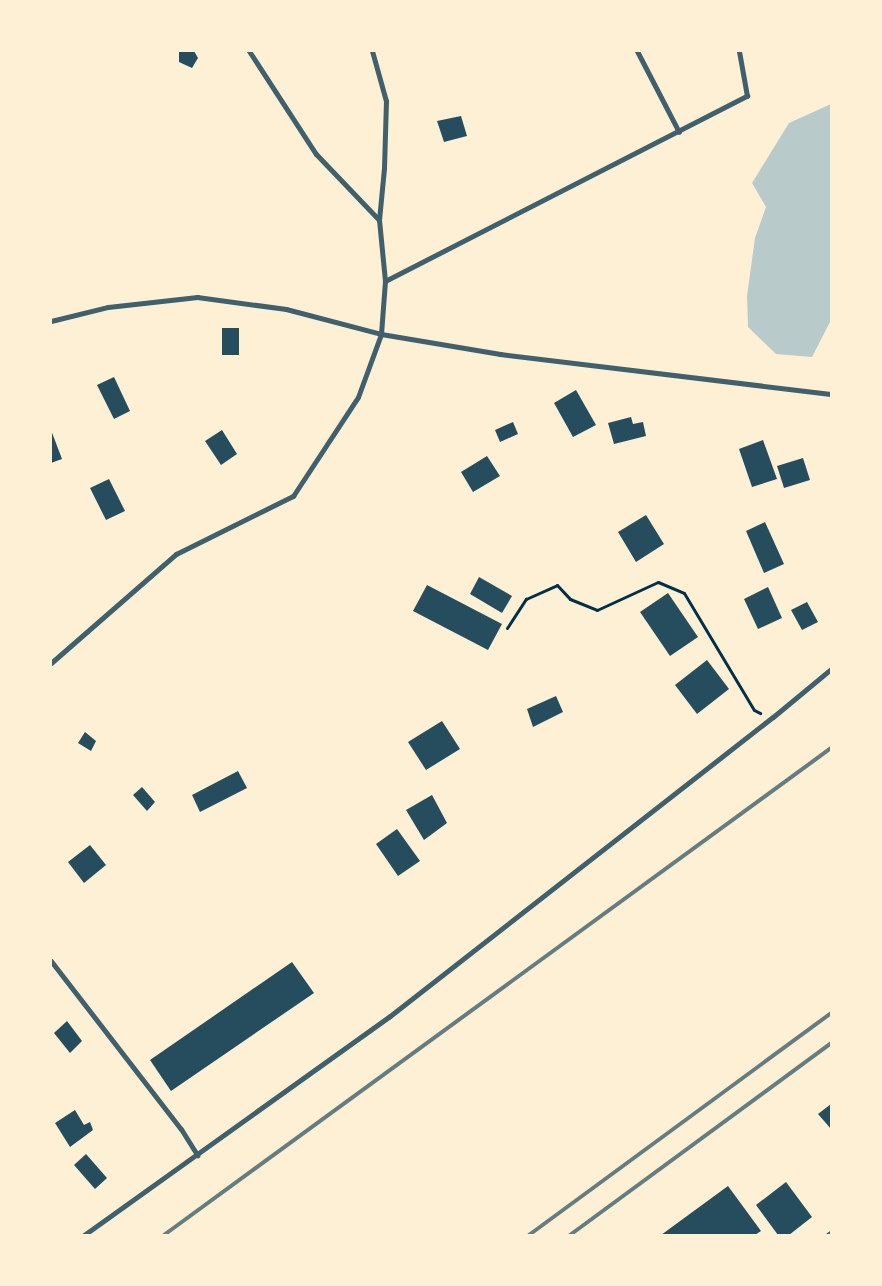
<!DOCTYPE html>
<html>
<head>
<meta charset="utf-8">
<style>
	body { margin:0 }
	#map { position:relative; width:882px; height:1286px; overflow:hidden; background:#fdf0d5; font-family:Montserrat,sans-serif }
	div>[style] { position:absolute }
	.green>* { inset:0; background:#b9caca }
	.building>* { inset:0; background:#264d5e }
	.path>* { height:3px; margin:-1.5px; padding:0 1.5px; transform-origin:1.5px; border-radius:1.5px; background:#003049 }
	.service>* { height:4px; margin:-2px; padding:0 2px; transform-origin:2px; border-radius:2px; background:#3f606c }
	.minor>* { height:5px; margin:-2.5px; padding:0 2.5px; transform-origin:2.5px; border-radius:2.5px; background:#3f606c }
	.rail>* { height:4px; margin:-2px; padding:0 2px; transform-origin:2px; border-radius:2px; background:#657d81 }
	span { translate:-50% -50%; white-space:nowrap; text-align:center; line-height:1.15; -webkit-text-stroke:4px #fdf0d5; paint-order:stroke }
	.frame { position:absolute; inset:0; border:52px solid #fdf0d5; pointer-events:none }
</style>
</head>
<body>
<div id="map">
	<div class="green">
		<div style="clip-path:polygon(831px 104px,831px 320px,812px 357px,776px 354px,748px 327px,747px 296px,755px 238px,766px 207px,752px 183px,789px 123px)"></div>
	</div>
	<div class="building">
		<div style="clip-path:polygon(184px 51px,194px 51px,198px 58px,192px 68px,179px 62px,179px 52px)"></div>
		<div style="clip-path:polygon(461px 116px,467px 136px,444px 142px,437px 121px)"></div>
		<div style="clip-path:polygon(222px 328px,239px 328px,239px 355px,222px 355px)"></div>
		<div style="clip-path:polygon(114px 377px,130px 411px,114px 419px,97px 385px)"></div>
		<div style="clip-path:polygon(576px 390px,596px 425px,573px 437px,554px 403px)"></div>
		<div style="clip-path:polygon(631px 417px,633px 424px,643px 422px,646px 436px,614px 444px,608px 423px)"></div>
		<div style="clip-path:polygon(513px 422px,518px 434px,500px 442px,495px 430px)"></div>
		<div style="clip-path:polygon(51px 430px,62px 459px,51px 463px)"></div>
		<div style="clip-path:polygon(222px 430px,237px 454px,221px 465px,205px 441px)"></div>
		<div style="clip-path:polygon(763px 440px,777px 479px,752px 487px,739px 449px)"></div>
		<div style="clip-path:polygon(487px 456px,500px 476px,473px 492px,461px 472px)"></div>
		<div style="clip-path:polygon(803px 458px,810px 480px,784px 488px,777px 466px)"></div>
		<div style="clip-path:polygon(109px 479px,125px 511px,106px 520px,90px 488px)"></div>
		<div style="clip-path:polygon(646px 515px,664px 544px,636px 562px,618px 532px)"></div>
		<div style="clip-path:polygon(765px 522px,784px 564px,764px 573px,746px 531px)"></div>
		<div style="clip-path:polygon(479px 577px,512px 596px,502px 613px,470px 594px)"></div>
		<div style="clip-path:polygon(427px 585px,502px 624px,488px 650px,413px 611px)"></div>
		<div style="clip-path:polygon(768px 587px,782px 618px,758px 629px,744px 599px)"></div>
		<div style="clip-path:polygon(668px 593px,698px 637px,670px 656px,640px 612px)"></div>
		<div style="clip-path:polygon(807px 602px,818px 622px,802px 630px,791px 610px)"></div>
		<div style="clip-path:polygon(707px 660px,729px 689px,697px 714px,675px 685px)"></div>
		<div style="clip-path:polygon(556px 696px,563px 712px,533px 727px,527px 709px)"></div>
		<div style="clip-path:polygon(442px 721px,460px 749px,426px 770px,408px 742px)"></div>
		<div style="clip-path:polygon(85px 732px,96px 741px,91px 751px,78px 743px)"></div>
		<div style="clip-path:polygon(238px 771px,247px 788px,200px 812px,192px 795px)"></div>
		<div style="clip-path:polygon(142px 787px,155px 802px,147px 811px,133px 795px)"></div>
		<div style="clip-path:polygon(432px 795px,447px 823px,424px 840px,406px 810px)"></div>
		<div style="clip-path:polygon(397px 829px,420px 861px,398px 876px,376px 844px)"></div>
		<div style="clip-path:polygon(90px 845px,106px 865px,84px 883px,68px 862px)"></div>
		<div style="clip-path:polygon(292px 962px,314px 993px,171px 1091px,150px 1060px)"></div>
		<div style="clip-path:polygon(67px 1021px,82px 1041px,70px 1053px,54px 1033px)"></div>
		<div style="clip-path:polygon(831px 1104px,831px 1129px,818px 1114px)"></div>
		<div style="clip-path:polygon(75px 1110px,84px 1125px,90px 1122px,93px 1130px,70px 1147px,55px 1123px)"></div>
		<div style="clip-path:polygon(86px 1154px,107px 1178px,95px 1189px,74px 1165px)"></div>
		<div style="clip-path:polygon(786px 1182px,812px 1217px,789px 1235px,778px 1235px,756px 1205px)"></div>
		<div style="clip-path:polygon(728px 1186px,761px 1231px,755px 1235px,661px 1235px)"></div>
	</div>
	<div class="path">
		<div style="left:507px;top:628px;width:35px;rotate:-57deg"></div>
		<div style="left:526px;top:599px;width:34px;rotate:-24deg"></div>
		<div style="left:557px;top:585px;width:19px;rotate:47deg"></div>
		<div style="left:570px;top:599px;width:29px;rotate:22deg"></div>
		<div style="left:597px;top:610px;width:67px;rotate:-24.7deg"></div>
		<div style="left:658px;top:582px;width:28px;rotate:23deg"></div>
		<div style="left:684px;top:593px;width:136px;rotate:59.1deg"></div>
		<div style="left:754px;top:710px;width:7px;rotate:27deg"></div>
	</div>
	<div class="service">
		<div style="left:828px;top:1235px;width:4px;rotate:-34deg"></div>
	</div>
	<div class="minor">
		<div style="left:249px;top:51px;width:123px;rotate:57deg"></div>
		<div style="left:316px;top:154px;width:91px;rotate:46.3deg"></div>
		<div style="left:637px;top:51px;width:91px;rotate:62.6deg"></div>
		<div style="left:385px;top:281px;width:407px;rotate:-27.1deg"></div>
		<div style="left:747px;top:96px;width:46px;rotate:-100.1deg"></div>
		<div style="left:51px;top:321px;width:59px;rotate:-13.8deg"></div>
		<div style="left:108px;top:307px;width:90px;rotate:-6.4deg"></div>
		<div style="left:197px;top:297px;width:90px;rotate:7.7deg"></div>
		<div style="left:286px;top:309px;width:98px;rotate:14.7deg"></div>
		<div style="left:381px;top:334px;width:121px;rotate:9.5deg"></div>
		<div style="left:500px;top:354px;width:333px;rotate:6.9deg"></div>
		<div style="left:51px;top:663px;width:166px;rotate:-41.1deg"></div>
		<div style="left:176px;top:554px;width:131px;rotate:-26.4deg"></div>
		<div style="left:293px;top:496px;width:118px;rotate:-56.7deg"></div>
		<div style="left:358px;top:397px;width:67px;rotate:-69.9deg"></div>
		<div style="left:381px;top:334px;width:53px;rotate:-85.7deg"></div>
		<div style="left:385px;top:281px;width:61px;rotate:-95.6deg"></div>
		<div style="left:379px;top:220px;width:52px;rotate:-84.5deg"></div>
		<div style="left:384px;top:168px;width:67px;rotate:-88.3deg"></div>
		<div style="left:386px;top:101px;width:52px;rotate:-105.6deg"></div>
		<div style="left:51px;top:961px;width:212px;rotate:52.3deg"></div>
		<div style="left:181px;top:1129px;width:31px;rotate:58deg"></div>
		<div style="left:84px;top:1235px;width:376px;rotate:-35.6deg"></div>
		<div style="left:390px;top:1016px;width:486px;rotate:-38deg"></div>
		<div style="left:773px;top:717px;width:75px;rotate:-39.6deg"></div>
	</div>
	<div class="rail">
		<div style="left:164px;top:1235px;width:826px;rotate:-36.13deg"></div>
		<div style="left:529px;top:1235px;width:375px;rotate:-36.3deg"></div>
		<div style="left:570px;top:1235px;width:324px;rotate:-36.3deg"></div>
	</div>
	<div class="frame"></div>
</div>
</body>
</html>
